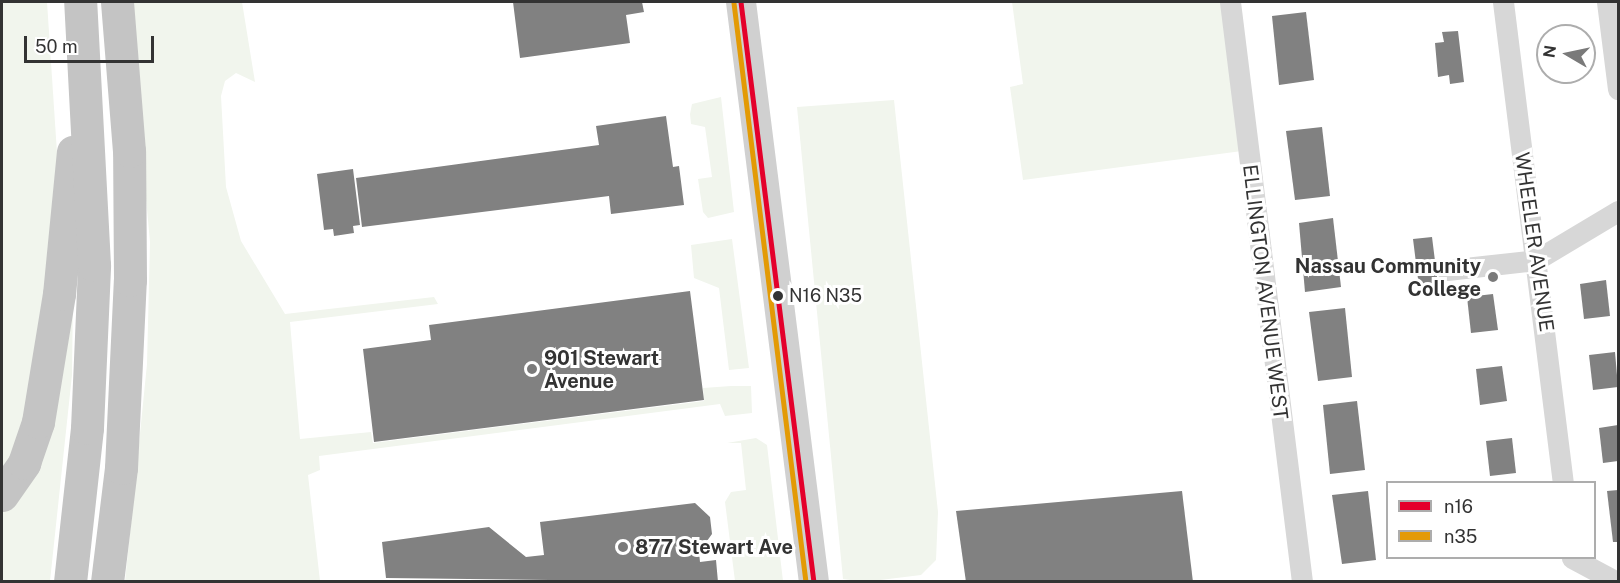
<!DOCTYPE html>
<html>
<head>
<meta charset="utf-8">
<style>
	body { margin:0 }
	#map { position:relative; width:1620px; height:583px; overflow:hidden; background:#fff; font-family:"Public Sans",sans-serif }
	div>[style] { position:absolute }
	.green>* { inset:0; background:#f1f5ed }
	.building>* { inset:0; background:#818181 }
	.street>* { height:21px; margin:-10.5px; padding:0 10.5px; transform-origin:10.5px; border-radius:10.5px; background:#d7d7d7 }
	.secondary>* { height:30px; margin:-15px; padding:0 15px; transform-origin:15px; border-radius:15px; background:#d0d0d0 }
	.highway>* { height:33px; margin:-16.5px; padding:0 16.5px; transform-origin:16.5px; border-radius:16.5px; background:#c4c4c4 }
	.bus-1>* { height:4.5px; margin:-2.25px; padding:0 2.25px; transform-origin:2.25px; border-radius:2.25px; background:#e4002b }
	.bus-2>* { height:4.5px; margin:-2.25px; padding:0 2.25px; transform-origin:2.25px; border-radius:2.25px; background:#e39a05 }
	.dots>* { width:16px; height:16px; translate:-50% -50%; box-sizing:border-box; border:3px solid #fff; border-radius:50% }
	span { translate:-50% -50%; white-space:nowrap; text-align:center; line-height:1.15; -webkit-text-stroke:6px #fff; paint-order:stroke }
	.bus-label { font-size:18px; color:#333 }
	.left { translate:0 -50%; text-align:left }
	.street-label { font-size:20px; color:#333 }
	.poi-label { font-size:20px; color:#333; font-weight:700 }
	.right { translate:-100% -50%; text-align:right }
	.frame { position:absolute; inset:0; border:3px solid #333; pointer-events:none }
	.legend { position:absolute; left:1386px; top:481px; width:210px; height:78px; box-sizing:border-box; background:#fff; border:2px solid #adadad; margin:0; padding:8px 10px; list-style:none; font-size:18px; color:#333 }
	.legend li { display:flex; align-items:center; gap:12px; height:30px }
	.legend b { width:30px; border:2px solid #adadad }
	.north { position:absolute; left:1536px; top:24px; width:60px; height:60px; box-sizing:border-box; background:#fff; border:2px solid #adadad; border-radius:50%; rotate:279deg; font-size:16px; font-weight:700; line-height:24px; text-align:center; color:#333 }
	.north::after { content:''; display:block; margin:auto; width:21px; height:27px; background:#7a7a7a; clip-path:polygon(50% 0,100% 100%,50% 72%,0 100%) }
	.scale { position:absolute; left:24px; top:36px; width:130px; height:27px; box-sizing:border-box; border:3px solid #333; border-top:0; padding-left:8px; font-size:18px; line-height:21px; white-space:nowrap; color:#333; -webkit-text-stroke:4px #fff; paint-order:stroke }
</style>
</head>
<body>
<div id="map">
	<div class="green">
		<div style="clip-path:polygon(2px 2px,47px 2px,58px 168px,52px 257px,24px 428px,2px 477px)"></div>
		<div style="clip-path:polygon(128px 2px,242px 2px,255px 82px,236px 73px,225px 81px,221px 96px,226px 187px,241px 241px,285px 314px,434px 297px,438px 304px,290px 322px,300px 439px,371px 432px,373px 443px,704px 401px,703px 388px,731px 386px,751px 386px,752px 413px,725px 416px,720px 404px,319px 456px,320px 470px,308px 475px,320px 581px,125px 582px,147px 364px,150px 242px)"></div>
		<div style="clip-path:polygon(1012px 2px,1223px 2px,1242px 151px,1023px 180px,1010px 87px,1023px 84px)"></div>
		<div style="clip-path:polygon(721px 97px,734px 212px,708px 218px,703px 212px,698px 179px,712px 177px,705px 127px,691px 124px,690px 114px,692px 104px)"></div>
		<div style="clip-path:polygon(894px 100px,938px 512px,936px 560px,921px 575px,864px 582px,843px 579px,797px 107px)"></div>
		<div style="clip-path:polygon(732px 239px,749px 368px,729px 370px,719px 288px,694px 278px,691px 245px)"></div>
		<div style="clip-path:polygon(73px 295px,72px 375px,50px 581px,2px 582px,2px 503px)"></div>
		<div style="clip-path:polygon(756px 438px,767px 445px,783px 581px,735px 581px,725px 502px,731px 492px,746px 490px,741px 443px,727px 443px)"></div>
	</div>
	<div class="building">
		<div style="clip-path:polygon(513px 2px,642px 2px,644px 12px,626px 15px,630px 43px,520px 58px)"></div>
		<div style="clip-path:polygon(1306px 12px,1314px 80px,1279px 85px,1272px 16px)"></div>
		<div style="clip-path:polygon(1458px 31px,1464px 82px,1450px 84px,1449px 75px,1438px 77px,1435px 43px,1444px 42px,1442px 32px)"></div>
		<div style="clip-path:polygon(666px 116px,673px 167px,679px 166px,684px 205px,611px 214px,609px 196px,362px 227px,356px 178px,599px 145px,596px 126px)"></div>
		<div style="clip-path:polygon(1322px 127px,1330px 196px,1295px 200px,1286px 131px)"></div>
		<div style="clip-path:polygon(353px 169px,360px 225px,353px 226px,354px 233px,334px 236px,333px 229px,324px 230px,317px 174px)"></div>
		<div style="clip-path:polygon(1333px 218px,1341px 287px,1305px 292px,1299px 223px)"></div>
		<div style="clip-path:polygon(1432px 237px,1439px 293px,1420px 295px,1413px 239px)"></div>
		<div style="clip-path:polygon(1606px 280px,1610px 316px,1584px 319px,1580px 284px)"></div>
		<div style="clip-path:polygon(690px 291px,704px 400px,374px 442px,363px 349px,431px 340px,429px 325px)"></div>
		<div style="clip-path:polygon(1493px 294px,1498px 330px,1471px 333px,1467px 297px)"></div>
		<div style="clip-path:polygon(1345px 308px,1352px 377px,1318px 381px,1309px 312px)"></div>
		<div style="clip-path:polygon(1615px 352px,1618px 387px,1593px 390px,1589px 355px)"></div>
		<div style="clip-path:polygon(1502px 366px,1507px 401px,1480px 405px,1476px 369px)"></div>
		<div style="clip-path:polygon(1357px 401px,1365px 470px,1330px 474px,1323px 405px)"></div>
		<div style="clip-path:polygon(1618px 425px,1618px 461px,1603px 463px,1599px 428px)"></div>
		<div style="clip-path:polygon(1512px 438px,1516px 473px,1490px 476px,1486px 441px)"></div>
		<div style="clip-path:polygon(1618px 490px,1618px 542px,1613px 542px,1607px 491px)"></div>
		<div style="clip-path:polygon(1182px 491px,1193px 582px,966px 582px,956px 511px)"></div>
		<div style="clip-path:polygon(1368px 491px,1376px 560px,1342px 564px,1332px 495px)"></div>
		<div style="clip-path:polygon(695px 503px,710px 517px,712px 534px,699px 552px,700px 562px,716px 560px,718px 582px,386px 578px,382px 542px,489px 527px,526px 557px,544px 555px,540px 522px)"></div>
	</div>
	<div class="street">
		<div style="left:1230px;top:2px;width:584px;rotate:82.92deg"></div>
		<div style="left:1503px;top:2px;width:484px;rotate:82.9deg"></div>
		<div style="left:1607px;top:2px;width:88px;rotate:82.8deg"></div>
		<div style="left:1447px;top:270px;width:90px;rotate:-6.4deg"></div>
		<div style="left:1536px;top:260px;width:96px;rotate:-30.9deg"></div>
		<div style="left:1572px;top:558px;width:51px;rotate:28.1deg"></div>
	</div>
	<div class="secondary">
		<div style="left:741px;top:2px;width:585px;rotate:82.83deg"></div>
	</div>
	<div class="highway">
		<div style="left:2px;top:495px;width:39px;rotate:-55deg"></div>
		<div style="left:24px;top:463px;width:43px;rotate:-71.1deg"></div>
		<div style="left:38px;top:422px;width:130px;rotate:-80.7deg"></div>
		<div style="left:59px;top:294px;width:143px;rotate:-84.4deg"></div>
		<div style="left:70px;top:582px;width:155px;rotate:-83.7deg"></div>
		<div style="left:87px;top:428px;width:163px;rotate:-87.5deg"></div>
		<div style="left:94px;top:265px;width:263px;rotate:-93deg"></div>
		<div style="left:107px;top:582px;width:115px;rotate:-83deg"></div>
		<div style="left:121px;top:468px;width:188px;rotate:-87.3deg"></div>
		<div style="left:130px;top:280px;width:129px;rotate:-90.4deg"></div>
		<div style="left:129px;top:151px;width:149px;rotate:-94.6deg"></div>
	</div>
	<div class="bus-1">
		<div style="left:741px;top:2px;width:585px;rotate:82.83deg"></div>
	</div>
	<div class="bus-2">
		<div style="left:734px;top:3px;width:583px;rotate:82.91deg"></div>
	</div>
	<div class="dots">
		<div style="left:1493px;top:277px;background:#7a7a7a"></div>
		<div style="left:778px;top:296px;background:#333"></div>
		<div style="left:532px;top:369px;background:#7a7a7a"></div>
		<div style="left:623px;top:547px;background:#7a7a7a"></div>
	</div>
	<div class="bus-label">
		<span class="left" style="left:789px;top:296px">N16 N35</span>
	</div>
	<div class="street-label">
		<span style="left:1534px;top:242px;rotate:82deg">WHEELER AVENUE</span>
		<span style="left:1265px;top:292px;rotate:83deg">ELLINGTON AVENUE WEST</span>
	</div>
	<div class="poi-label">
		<span class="right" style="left:1481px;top:278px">Nassau Community<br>College</span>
		<span class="left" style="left:544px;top:370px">901 Stewart<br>Avenue</span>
		<span class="left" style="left:635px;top:547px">877 Stewart Ave</span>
	</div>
	<div class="frame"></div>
	<ul class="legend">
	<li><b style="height:8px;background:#e4002b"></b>n16</li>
	<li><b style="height:8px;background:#e39a05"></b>n35</li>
	</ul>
	<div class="north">N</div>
	<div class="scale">50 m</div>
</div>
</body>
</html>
